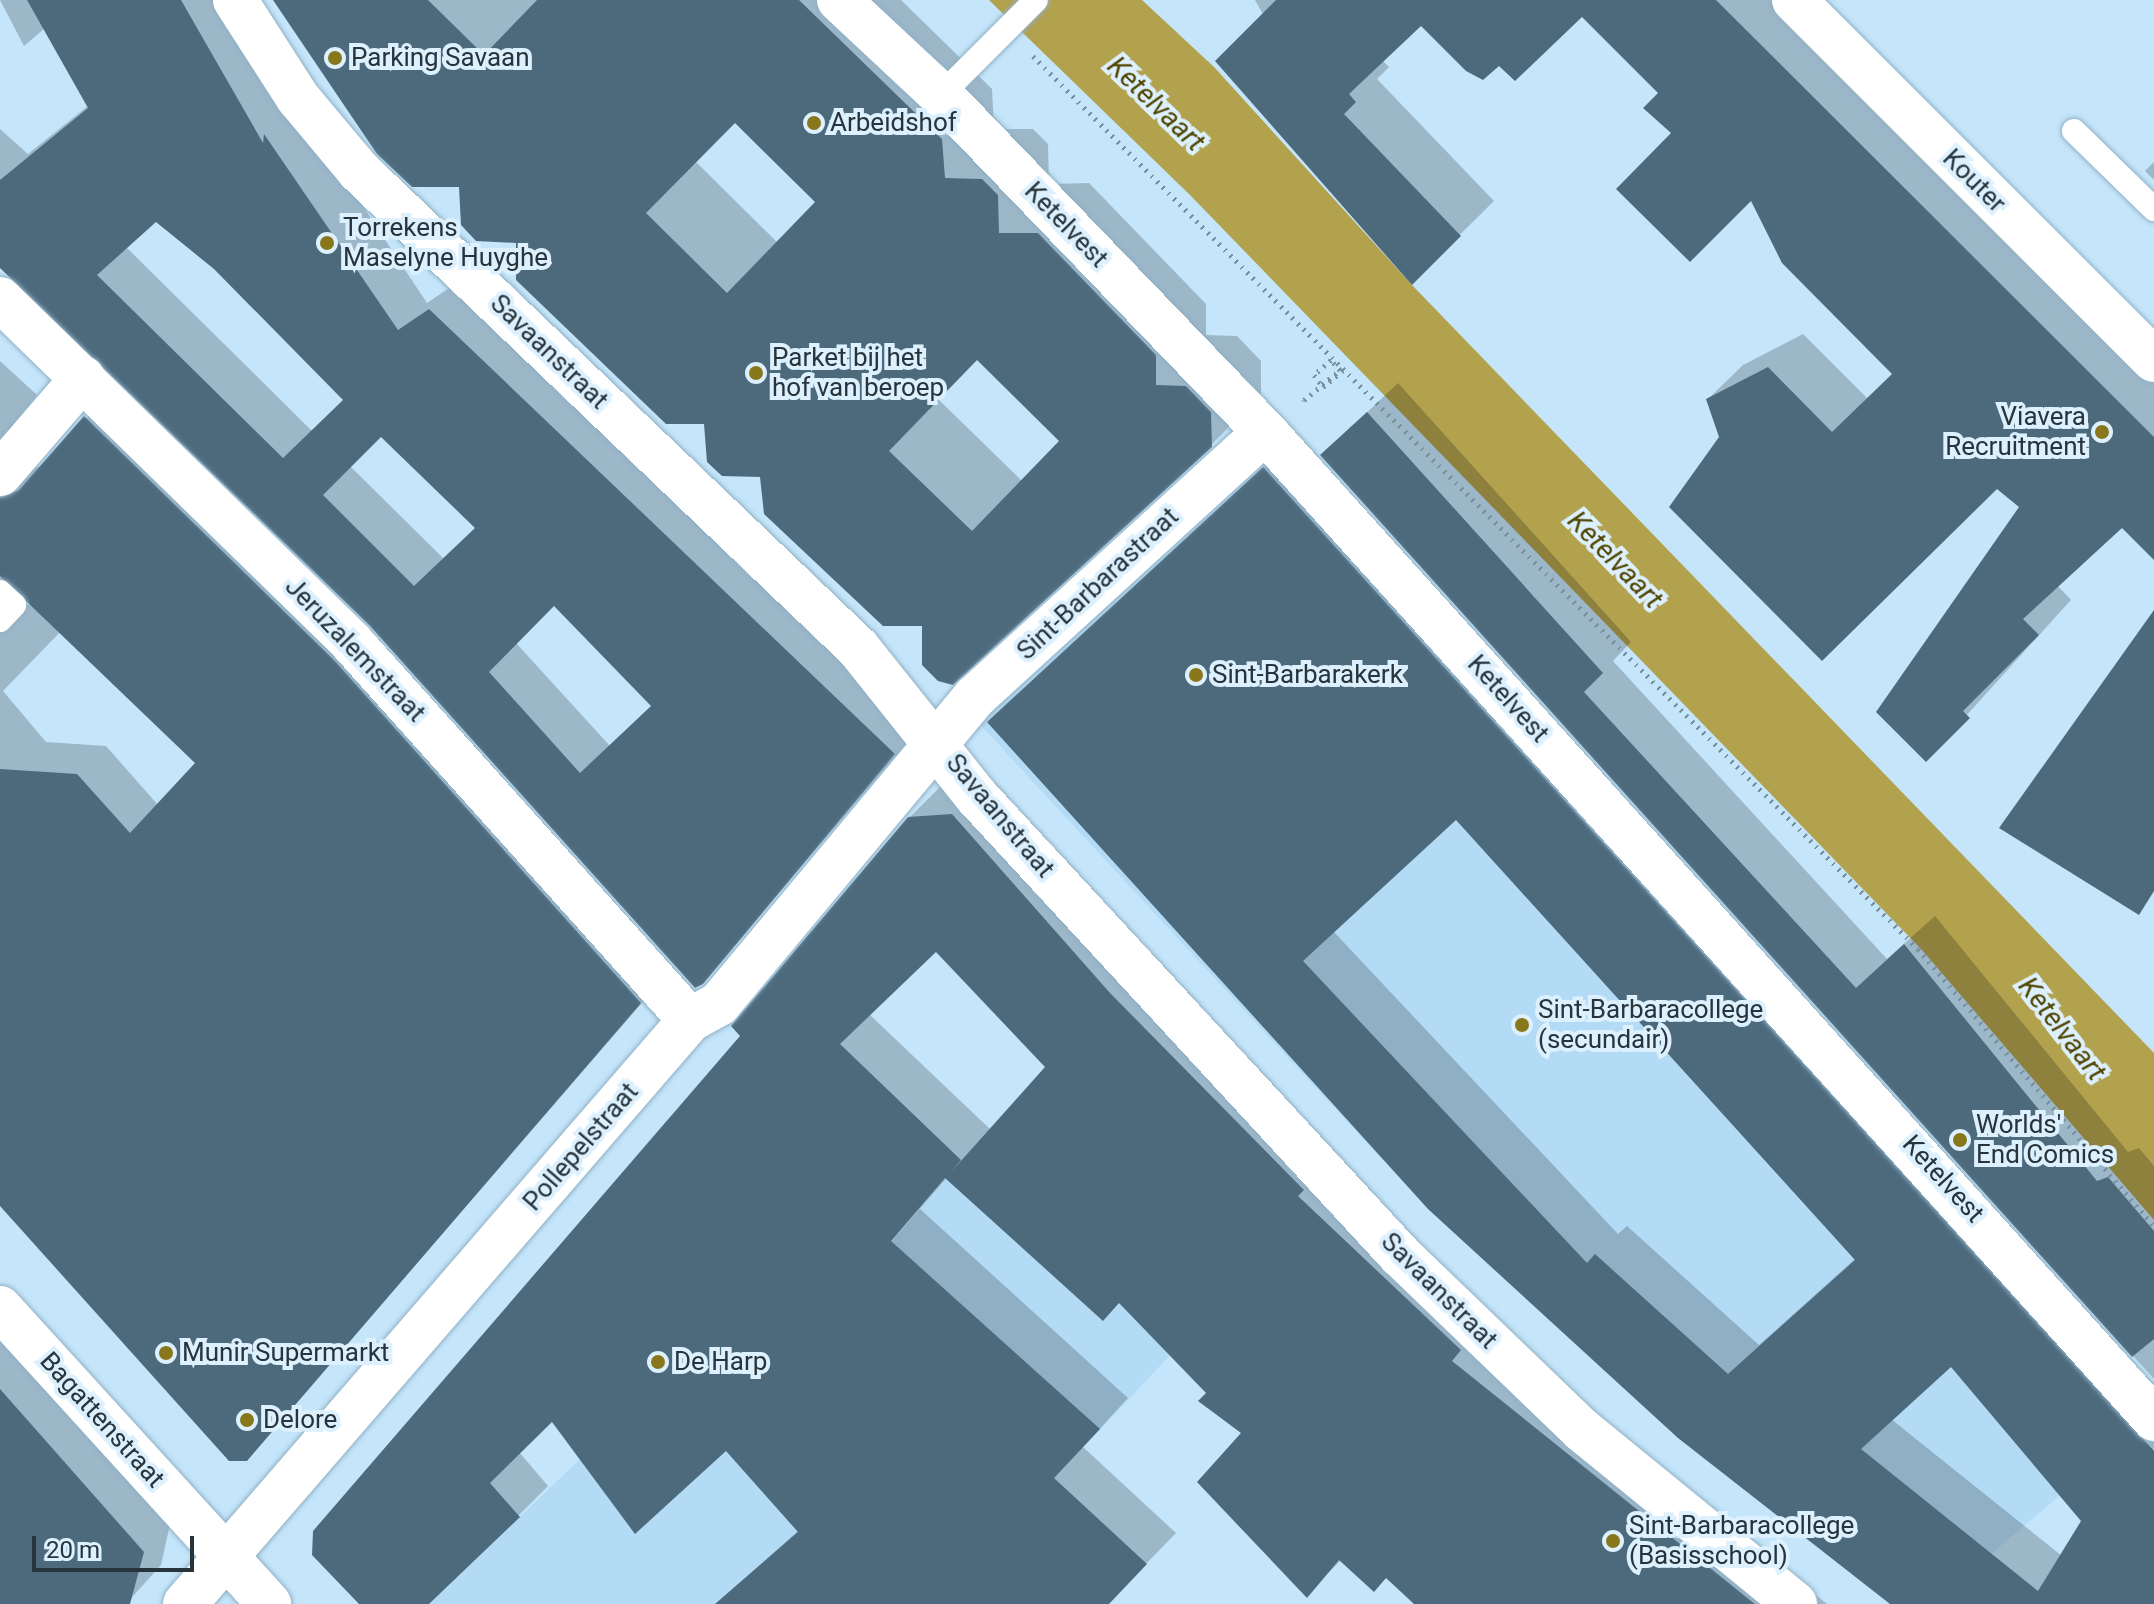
<!DOCTYPE html>
<html>
<head>
<meta charset="utf-8">
<style>
	body { margin:0 }
	#map { position:relative; width:2154px; height:1604px; overflow:hidden; background:#c4e5fa; font-family:Roboto,sans-serif }
	div>[style] { position:absolute }
	.built>* { inset:0; background:#b3dbf5 }
	.water>* { inset:0; background:#b2a14d }
	.shadow>* { inset:0; background:#0003 }
	.building>* { inset:0; background:#4d6a7d }
	.path>* { height:5px; margin-top:-2.5px; transform-origin:0; background:repeating-linear-gradient(90deg,#79909f 0 2px,transparent 0 8px) }
	.roads { filter:drop-shadow(0 0 2px #91b1c5) drop-shadow(0 0 2px #91b1c5) }
	.service>* { height:24px; margin:-12px; padding:0 12px; transform-origin:12px; border-radius:12px; background:#fff }
	.minor>* { height:44px; margin:-22px; padding:0 22px; transform-origin:22px; border-radius:22px; background:#fff }
	.tertiary>* { height:44px; margin:-22px; padding:0 22px; transform-origin:22px; border-radius:22px; background:#fff }
	.dots>* { width:22px; height:22px; translate:-50% -50%; box-sizing:border-box; border:4px solid #dcf0fd; border-radius:50% }
	span { translate:-50% -50%; white-space:nowrap; text-align:center; line-height:1.15; -webkit-text-stroke:8px #dcf0fd; paint-order:stroke }
	.poi-label { font-size:26px; color:#27343c }
	.left { translate:0 -50%; text-align:left }
	.right { translate:-100% -50%; text-align:right }
	.street-label { font-size:26px; color:#27343c }
	.water-label { font-size:28px; color:#514500; font-style:italic }
	.scale { position:absolute; left:32px; top:1536px; width:162px; height:36px; box-sizing:border-box; border:4px solid #27343c; border-top:0; padding-left:10px; font-size:24px; line-height:28px; white-space:nowrap; color:#27343c; -webkit-text-stroke:6px #dcf0fd; paint-order:stroke }
</style>
</head>
<body>
<div id="map">
	<div class="built">
		<div style="clip-path:polygon(1265px 457px,2136px 1430px,1991px 1554px,1955px 1604px,1890px 1604px,1677px 1437px,1379px 1156px,978px 722px)"></div>
		<div style="clip-path:polygon(1110px 993px,1239px 1282px,978px 1559px,1017px 1604px,429px 1604px,580px 1459px,504px 1311px,666px 1121px,845px 1295px)"></div>
	</div>
	<div class="water">
		<div style="clip-path:polygon(989px 0,1142px 0,1214px 67px,1412px 285px,2154px 1053px,2154px 1220px,1922px 950px,1190px 195px)"></div>
	</div>
	<div class="shadow">
		<div style="clip-path:polygon(evenodd,0 0,226px 0,427px 303px,458px 282px,923px 724px,724px 957px,0 258px,0 129px,28px 154px,89px 105px,45px 28px,24px 46px,0 0,156px 220px,216px 268px,346px 399px,312px 431px,126px 247px,156px 220px,0 0,381px 434px,477px 527px,444px 559px,350px 466px,381px 434px,0 0,554px 604px,653px 705px,610px 746px,516px 643px,554px 604px)"></div>
		<div style="clip-path:polygon(evenodd,288px 0,901px 0,992px 89px,994px 129px,1033px 129px,1048px 144px,1049px 184px,1089px 183px,1206px 304px,1206px 335px,1237px 336px,1261px 361px,1261px 395px,1210px 446px,925px 624px,461px 186px,288px 0,735px 121px,818px 202px,778px 243px,695px 161px,735px 121px,288px 0,978px 358px,1062px 441px,1023px 482px,938px 399px,978px 358px)"></div>
		<div style="clip-path:polygon(1255px 0,1784px 0,2154px 369px,2154px 517px,2122px 525px,2057px 585px,2071px 600px,1926px 760px,2022px 507px,1997px 486px,1721px 437px,1708px 399px,1743px 365px,1803px 334px,1868px 399px,1894px 373px,1751px 198px,1673px 133px,1661px 93px,1582px 14px,1499px 63px,1421px 23px,1382px 60px,1389px 67px,1377px 79px,1494px 201px,1412px 282px)"></div>
		<div style="clip-path:polygon(2154px 162px,2154px 180px,2145px 171px)"></div>
		<div style="clip-path:polygon(evenodd,0 361px,37px 395px,3px 438px,26px 471px,44px 465px,113px 389px,668px 973px,247px 1459px,0 1204px,0 361px,26px 594px,29px 605px,17px 602px,26px 594px,0 361px,64px 628px,198px 763px,158px 805px,106px 746px,46px 742px,3px 691px,64px 628px)"></div>
		<div style="clip-path:polygon(1398px 383px,1631px 642px,1613px 661px,1887px 959px,1935px 916px,2128px 1152px,2139px 1148px,2154px 1166px,2154px 1379px,1322px 455px)"></div>
		<div style="clip-path:polygon(evenodd,1295px 439px,2154px 1393px,2154px 1604px,1892px 1604px,1020px 692px,1295px 439px,1456px 818px,1856px 1258px,1759px 1345px,1627px 1226px,1618px 1234px,1333px 931px,1456px 818px,1295px 439px,1951px 1364px,2083px 1521px,2062px 1556px,1891px 1419px,1951px 1364px)"></div>
		<div style="clip-path:polygon(evenodd,982px 785px,1481px 1330px,1827px 1604px,1417px 1604px,1387px 1576px,1341px 1560px,1307px 1595px,1244px 1433px,1120px 1301px,947px 1178px,920px 1209px,1128px 1398px,1083px 1447px,1176px 1533px,1107px 1604px,716px 1604px,799px 1530px,726px 1448px,552px 1419px,519px 1452px,548px 1486px,518px 1516px,426px 1604px,360px 1604px,743px 1036px,909px 818px,940px 787px,982px 785px,936px 949px,1047px 1067px,991px 1130px,869px 1014px,936px 949px)"></div>
		<div style="clip-path:polygon(0 1331px,170px 1524px,161px 1565px,126px 1604px,0 1604px)"></div>
	</div>
	<div class="building">
		<div style="clip-path:polygon(evenodd,27px 0,181px 0,263px 143px,264px 134px,398px 330px,429px 309px,895px 754px,703px 984px,695px 988px,369px 625px,0 268px,0 180px,88px 108px,27px 0,156px 222px,214px 269px,343px 400px,283px 458px,97px 275px,156px 222px,27px 0,381px 437px,475px 528px,414px 586px,323px 495px,381px 437px,27px 0,554px 606px,651px 706px,580px 773px,489px 672px,554px 606px)"></div>
		<div style="clip-path:polygon(evenodd,273px 0,428px 0,484px 55px,537px 0,799px 0,942px 139px,945px 178px,982px 179px,998px 195px,999px 233px,1038px 233px,1156px 355px,1156px 385px,1186px 386px,1211px 412px,1212px 447px,953px 685px,938px 681px,922px 665px,922px 626px,883px 626px,764px 514px,760px 477px,722px 476px,707px 462px,704px 424px,666px 424px,516px 280px,516px 243px,476px 241px,461px 225px,459px 187px,412px 187px,377px 154px,273px 0,735px 123px,815px 202px,727px 293px,646px 213px,735px 123px,273px 0,977px 360px,1059px 441px,972px 531px,889px 451px,977px 360px)"></div>
		<div style="clip-path:polygon(1276px 0,1716px 0,2154px 437px,2154px 560px,2122px 528px,2023px 619px,2039px 635px,1963px 711px,1970px 718px,1926px 762px,1876px 712px,2019px 507px,1997px 489px,1822px 661px,1669px 507px,1719px 437px,1706px 399px,1768px 367px,1832px 432px,1892px 374px,1782px 263px,1751px 201px,1690px 262px,1616px 189px,1671px 133px,1643px 108px,1658px 93px,1582px 17px,1515px 81px,1499px 66px,1483px 80px,1466px 71px,1421px 26px,1349px 94px,1356px 102px,1344px 114px,1461px 236px,1412px 285px,1215px 61px)"></div>
		<div style="clip-path:polygon(1367px 412px,1603px 673px,1584px 692px,1856px 988px,1904px 944px,2097px 1181px,2108px 1177px,2154px 1231px,2154px 1339px,2132px 1357px,1320px 455px)"></div>
		<div style="clip-path:polygon(84px 416px,334px 660px,641px 1003px,247px 1461px,229px 1461px,0 1206px,0 769px,77px 774px,130px 833px,195px 763px,0 576px,0 498px,19px 490px)"></div>
		<div style="clip-path:polygon(evenodd,1263px 467px,2154px 1451px,2154px 1604px,1890px 1604px,1678px 1438px,1428px 1209px,987px 722px,1263px 467px,1456px 820px,1855px 1260px,1728px 1374px,1595px 1254px,1587px 1263px,1303px 961px,1456px 820px,1263px 467px,1951px 1367px,2081px 1521px,2038px 1591px,1861px 1449px,1951px 1367px)"></div>
		<div style="clip-path:polygon(2154px 610px,2154px 891px,2139px 915px,1999px 828px)"></div>
		<div style="clip-path:polygon(evenodd,952px 814px,1110px 993px,1304px 1190px,1298px 1196px,1461px 1350px,1452px 1361px,1755px 1604px,1414px 1604px,1386px 1578px,1374px 1592px,1339px 1560px,1307px 1598px,1197px 1482px,1241px 1433px,1198px 1401px,1206px 1393px,1119px 1303px,1103px 1321px,945px 1178px,891px 1241px,1100px 1429px,1054px 1478px,1147px 1564px,1109px 1604px,715px 1604px,798px 1532px,726px 1451px,635px 1534px,552px 1422px,490px 1483px,520px 1517px,429px 1604px,359px 1604px,312px 1555px,313px 1531px,740px 1036px,731px 1026px,908px 817px,952px 814px,936px 952px,1045px 1067px,951px 1172px,961px 1160px,840px 1044px,936px 952px)"></div>
		<div style="clip-path:polygon(0 1389px,144px 1552px,130px 1604px,0 1604px)"></div>
	</div>
	<div class="path">
		<div style="left:1033px;top:56px;width:1257px;rotate:45.26deg"></div>
		<div style="left:1918px;top:949px;width:364px;rotate:49.6deg"></div>
		<div style="left:1304px;top:401px;width:1px;rotate:-90deg"></div>
		<div style="left:1304px;top:400px;width:47px;rotate:-39.8deg"></div>
		<div style="left:1340px;top:370px;width:13px;rotate:-132deg"></div>
		<div style="left:1331px;top:360px;width:23px;rotate:139deg"></div>
		<div style="left:1314px;top:375px;width:15px;rotate:53deg"></div>
		<div style="left:1323px;top:387px;width:26px;rotate:-40deg"></div>
	</div>
	<div class="roads">
		<div class="service">
			<div style="left:941px;top:95px;width:134px;rotate:-45deg"></div>
			<div style="left:2074px;top:131px;width:112px;rotate:44.3deg"></div>
			<div style="left:0;top:592px;width:19px;rotate:43deg"></div>
			<div style="left:14px;top:605px;width:21px;rotate:133deg"></div>
		</div>
		<div class="minor">
			<div style="left:235px;top:0;width:117px;rotate:57.3deg"></div>
			<div style="left:298px;top:98px;width:95px;rotate:50.1deg"></div>
			<div style="left:359px;top:171px;width:690px;rotate:43.71deg"></div>
			<div style="left:858px;top:648px;width:191px;rotate:51.4deg"></div>
			<div style="left:977px;top:797px;width:623px;rotate:47.28deg"></div>
			<div style="left:1400px;top:1255px;width:252px;rotate:43.9deg"></div>
			<div style="left:1582px;top:1430px;width:275px;rotate:39.2deg"></div>
			<div style="left:839px;top:0;width:139px;rotate:43deg"></div>
			<div style="left:941px;top:95px;width:473px;rotate:46.1deg"></div>
			<div style="left:1269px;top:436px;width:1323px;rotate:48deg"></div>
			<div style="left:0;top:299px;width:492px;rotate:44.3deg"></div>
			<div style="left:352px;top:643px;width:506px;rotate:48.12deg"></div>
			<div style="left:0;top:474px;width:127px;rotate:-49.2deg"></div>
			<div style="left:0;top:1308px;width:400px;rotate:47.7deg"></div>
			<div style="left:185px;top:1604px;width:772px;rotate:-49.15deg"></div>
			<div style="left:690px;top:1020px;width:33px;rotate:-29deg"></div>
			<div style="left:719px;top:1004px;width:401px;rotate:-50.2deg"></div>
			<div style="left:976px;top:696px;width:391px;rotate:-42.4deg"></div>
		</div>
		<div class="tertiary">
			<div style="left:1794px;top:0;width:509px;rotate:45deg"></div>
		</div>
	</div>
	<div class="dots">
		<div style="left:335px;top:58px;background:#89771b"></div>
		<div style="left:814px;top:123px;background:#89771b"></div>
		<div style="left:327px;top:243px;background:#89771b"></div>
		<div style="left:756px;top:373px;background:#89771b"></div>
		<div style="left:2102px;top:432px;background:#89771b"></div>
		<div style="left:1196px;top:675px;background:#89771b"></div>
		<div style="left:1522px;top:1025px;background:#89771b"></div>
		<div style="left:1960px;top:1140px;background:#89771b"></div>
		<div style="left:166px;top:1353px;background:#89771b"></div>
		<div style="left:658px;top:1362px;background:#89771b"></div>
		<div style="left:247px;top:1420px;background:#89771b"></div>
		<div style="left:1613px;top:1541px;background:#89771b"></div>
	</div>
	<div class="poi-label">
		<span class="left" style="left:351px;top:58px">Parking Savaan</span>
		<span class="left" style="left:830px;top:123px">Arbeidshof</span>
		<span class="left" style="left:343px;top:243px">Torrekens<br>Maselyne Huyghe</span>
		<span class="left" style="left:772px;top:373px">Parket bij het<br>hof van beroep</span>
		<span class="right" style="left:2086px;top:432px">Viavera<br>Recruitment</span>
		<span class="left" style="left:1212px;top:675px">Sint-Barbarakerk</span>
		<span class="left" style="left:1538px;top:1025px">Sint-Barbaracollege<br>(secundair)</span>
		<span class="left" style="left:1976px;top:1140px">Worlds'<br>End Comics</span>
		<span class="left" style="left:182px;top:1353px">Munir Supermarkt</span>
		<span class="left" style="left:674px;top:1362px">De Harp</span>
		<span class="left" style="left:263px;top:1420px">Delore</span>
		<span class="left" style="left:1629px;top:1541px">Sint-Barbaracollege<br>(Basisschool)</span>
	</div>
	<div class="street-label">
		<span style="left:1974px;top:181px;rotate:45deg">Kouter</span>
		<span style="left:1066px;top:225px;rotate:46deg">Ketelvest</span>
		<span style="left:549px;top:352px;rotate:44deg">Savaanstraat</span>
		<span style="left:1098px;top:584px;rotate:-43deg">Sint-Barbarastraat</span>
		<span style="left:355px;top:650px;rotate:46deg">Jeruzalemstraat</span>
		<span style="left:1508px;top:699px;rotate:48deg">Ketelvest</span>
		<span style="left:1000px;top:816px;rotate:50deg">Savaanstraat</span>
		<span style="left:581px;top:1147px;rotate:-49deg">Pollepelstraat</span>
		<span style="left:1943px;top:1179px;rotate:48deg">Ketelvest</span>
		<span style="left:1439px;top:1291px;rotate:45deg">Savaanstraat</span>
		<span style="left:102px;top:1420px;rotate:48deg">Bagattenstraat</span>
	</div>
	<div class="water-label">
		<span style="left:1156px;top:104px;rotate:44deg">Ketelvaart</span>
		<span style="left:1615px;top:560px;rotate:46deg">Ketelvaart</span>
		<span style="left:2062px;top:1029px;rotate:52deg">Ketelvaart</span>
	</div>
	<div class="scale">20 m</div>
</div>
</body>
</html>
